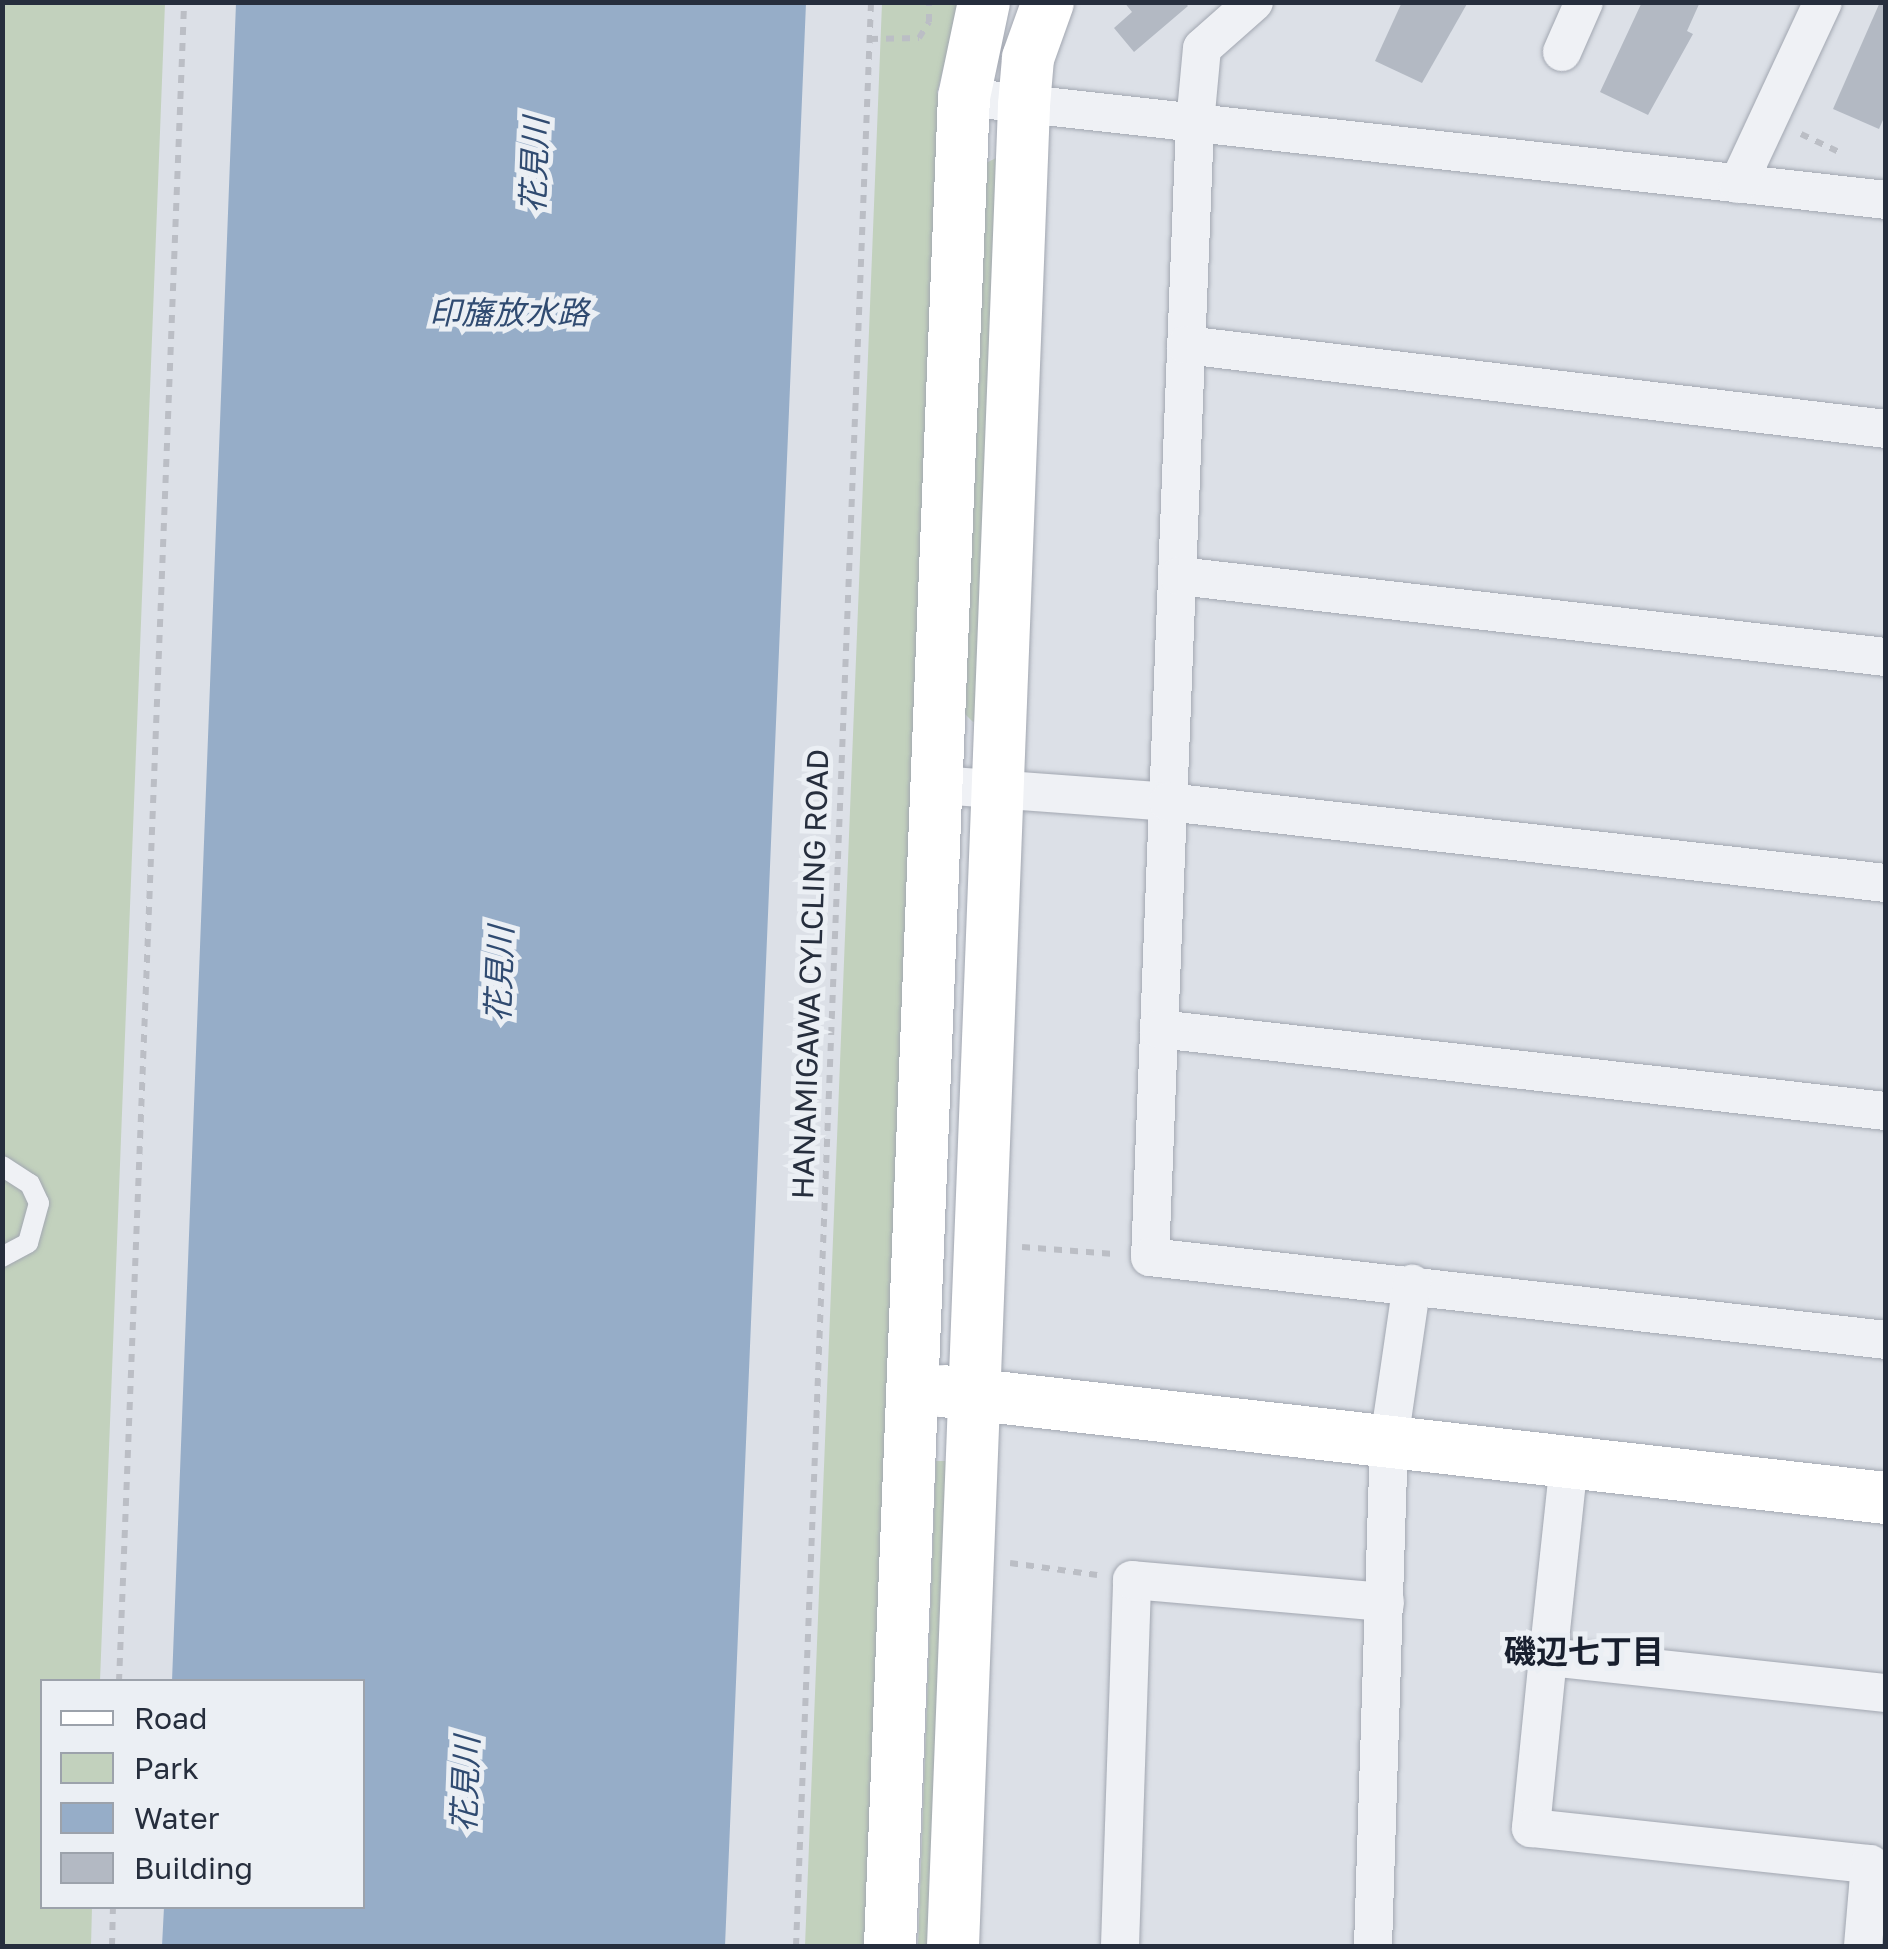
<!DOCTYPE html>
<html>
<head>
<meta charset="utf-8">
<style>
	body { margin:0 }
	#map { position:relative; width:1888px; height:1949px; overflow:hidden; background:#dce0e7; font-family:"Golos Text","Noto Sans JP",sans-serif }
	div>[style] { position:absolute }
	.green>* { inset:0; background:#c2d1bd }
	.water>* { inset:0; background:#96adc8 }
	.building>* { inset:0; background:#b3b9c3 }
	.path>* { height:6px; margin-top:-3px; transform-origin:0; background:repeating-linear-gradient(90deg,#bbbec5 0 8px,transparent 0 16px) }
	.roads { filter:drop-shadow(0 0 2px #a2a7b1) drop-shadow(0 0 2px #a2a7b1) }
	.lane>* { height:20px; margin:-10px; padding:0 10px; transform-origin:10px; border-radius:10px; background:#eff1f5 }
	.street>* { height:38px; margin:-19px; padding:0 19px; transform-origin:19px; border-radius:19px; background:#eff1f5 }
	.secondary>* { height:52px; margin:-26px; padding:0 26px; transform-origin:26px; border-radius:26px; background:#fff }
	span { translate:-50% -50%; white-space:nowrap; text-align:center; line-height:1.15; -webkit-text-stroke:10px #ebeff4; paint-order:stroke }
	.street-label { font-size:30px; color:#262e3d }
	.water-label { font-size:32px; color:#304b71; font-style:italic }
	.neighbourhood-label { font-size:32px; color:#181f2e; font-weight:700 }
	.frame { position:absolute; inset:0; border:5px solid #262e3d; pointer-events:none }
	.legend { position:absolute; left:40px; top:1679px; width:325px; height:230px; box-sizing:border-box; background:#ebeff4; border:2px solid #9ca2ab; margin:0; padding:12px 18px; list-style:none; font-size:30px; color:#262e3d }
	.legend li { display:flex; align-items:center; gap:20px; height:50px }
	.legend b { width:50px; border:2px solid #9ca2ab }
</style>
</head>
<body>
<div id="map">
	<div class="green">
		<div style="clip-path:polygon(3px 3px,165px 3px,100px 1681px,42px 1682px,42px 1906px,92px 1907px,91px 1946px,3px 1946px)"></div>
		<div style="clip-path:polygon(882px 3px,960px 3px,937px 93px,951px 101px,872px 1946px,805px 1946px)"></div>
		<div style="clip-path:polygon(996px 158px,978px 719px,973px 722px,965px 714px,986px 163px)"></div>
		<div style="clip-path:polygon(936px 1461px,954px 1461px,936px 1946px,918px 1946px)"></div>
	</div>
	<div class="water">
		<div style="clip-path:polygon(236px 3px,806px 3px,725px 1946px,162px 1946px,164px 1907px,362px 1906px,362px 1682px,172px 1681px)"></div>
	</div>
	<div class="building">
		<div style="clip-path:polygon(1124px 2px,1184px 2px,1188px 6px,1134px 52px,1114px 28px,1132px 12px)"></div>
		<div style="clip-path:polygon(1402px 2px,1468px 2px,1422px 83px,1375px 61px)"></div>
		<div style="clip-path:polygon(1642px 2px,1700px 2px,1687px 31px,1693px 34px,1648px 115px,1600px 92px)"></div>
		<div style="clip-path:polygon(1880px 2px,1886px 2px,1886px 113px,1879px 129px,1833px 109px)"></div>
	</div>
	<div class="path">
		<div style="left:870px;top:39px;width:49px;rotate:-1.2deg"></div>
		<div style="left:919px;top:38px;width:19px;rotate:-58deg"></div>
		<div style="left:929px;top:22px;width:20px;rotate:-90deg"></div>
		<div style="left:1801px;top:134px;width:42px;rotate:25.3deg"></div>
		<div style="left:1022px;top:1247px;width:92px;rotate:4.4deg"></div>
		<div style="left:1010px;top:1563px;width:88px;rotate:7.9deg"></div>
		<div style="left:119px;top:1682px;width:1681px;rotate:-87.78deg"></div>
		<div style="left:112px;top:1946px;width:40px;rotate:-88.6deg"></div>
		<div style="left:796px;top:1946px;width:1945px;rotate:-87.79deg"></div>
	</div>
	<div class="roads">
		<div class="lane">
			<div style="left:2px;top:1166px;width:33px;rotate:33deg"></div>
			<div style="left:30px;top:1184px;width:21px;rotate:65deg"></div>
			<div style="left:39px;top:1203px;width:41px;rotate:105.4deg"></div>
			<div style="left:28px;top:1243px;width:30px;rotate:152deg"></div>
		</div>
		<div class="street">
			<div style="left:1254px;top:2px;width:69px;rotate:138.5deg"></div>
			<div style="left:1202px;top:48px;width:76px;rotate:95.3deg"></div>
			<div style="left:1195px;top:124px;width:1134px;rotate:92.27deg"></div>
			<div style="left:1150px;top:1257px;width:741px;rotate:6.43deg"></div>
			<div style="left:1562px;top:52px;width:55px;rotate:-66.3deg"></div>
			<div style="left:964px;top:97px;width:928px;rotate:6.37deg"></div>
			<div style="left:1738px;top:184px;width:201px;rotate:-65deg"></div>
			<div style="left:1186px;top:345px;width:705px;rotate:6.84deg"></div>
			<div style="left:1179px;top:576px;width:712px;rotate:6.54deg"></div>
			<div style="left:939px;top:785px;width:230px;rotate:4.2deg"></div>
			<div style="left:1168px;top:802px;width:723px;rotate:6.44deg"></div>
			<div style="left:1159px;top:1029px;width:732px;rotate:6.44deg"></div>
			<div style="left:1569px;top:1462px;width:196px;rotate:96.1deg"></div>
			<div style="left:1548px;top:1657px;width:340px;rotate:6.1deg"></div>
			<div style="left:1548px;top:1657px;width:172px;rotate:95.7deg"></div>
			<div style="left:1531px;top:1828px;width:341px;rotate:6.1deg"></div>
			<div style="left:1870px;top:1864px;width:82px;rotate:94.9deg"></div>
			<div style="left:1120px;top:1946px;width:366px;rotate:-88.1deg"></div>
			<div style="left:1132px;top:1580px;width:254px;rotate:5deg"></div>
			<div style="left:1373px;top:1946px;width:505px;rotate:-88.19deg"></div>
			<div style="left:1389px;top:1441px;width:159px;rotate:-81.7deg"></div>
		</div>
		<div class="secondary">
			<div style="left:942px;top:1391px;width:950px;rotate:6.47deg"></div>
			<div style="left:890px;top:1946px;width:1850px;rotate:-87.71deg"></div>
			<div style="left:964px;top:97px;width:97px;rotate:-78.1deg"></div>
			<div style="left:953px;top:1946px;width:1842px;rotate:-87.79deg"></div>
			<div style="left:1024px;top:105px;width:47px;rotate:-85.1deg"></div>
			<div style="left:1028px;top:58px;width:59px;rotate:-70.3deg"></div>
		</div>
	</div>
	<div class="street-label">
		<span style="left:810px;top:974px;rotate:-88deg">HANAMIGAWA CYLCLING ROAD</span>
	</div>
	<div class="water-label">
		<span style="left:534px;top:165px;rotate:-88deg">花見川</span>
		<span style="left:509px;top:312px">印旛放水路</span>
		<span style="left:499px;top:974px;rotate:-88deg">花見川</span>
		<span style="left:465px;top:1784px;rotate:-88deg">花見川</span>
	</div>
	<div class="neighbourhood-label">
		<span style="left:1584px;top:1651px">磯辺七丁目</span>
	</div>
	<div class="frame"></div>
	<ul class="legend">
	<li><b style="height:12px;background:#fff"></b>Road</li>
	<li><b style="height:28px;background:#c2d1bd"></b>Park</li>
	<li><b style="height:28px;background:#96adc8"></b>Water</li>
	<li><b style="height:28px;background:#b3b9c3"></b>Building</li>
	</ul>
</div>
</body>
</html>
